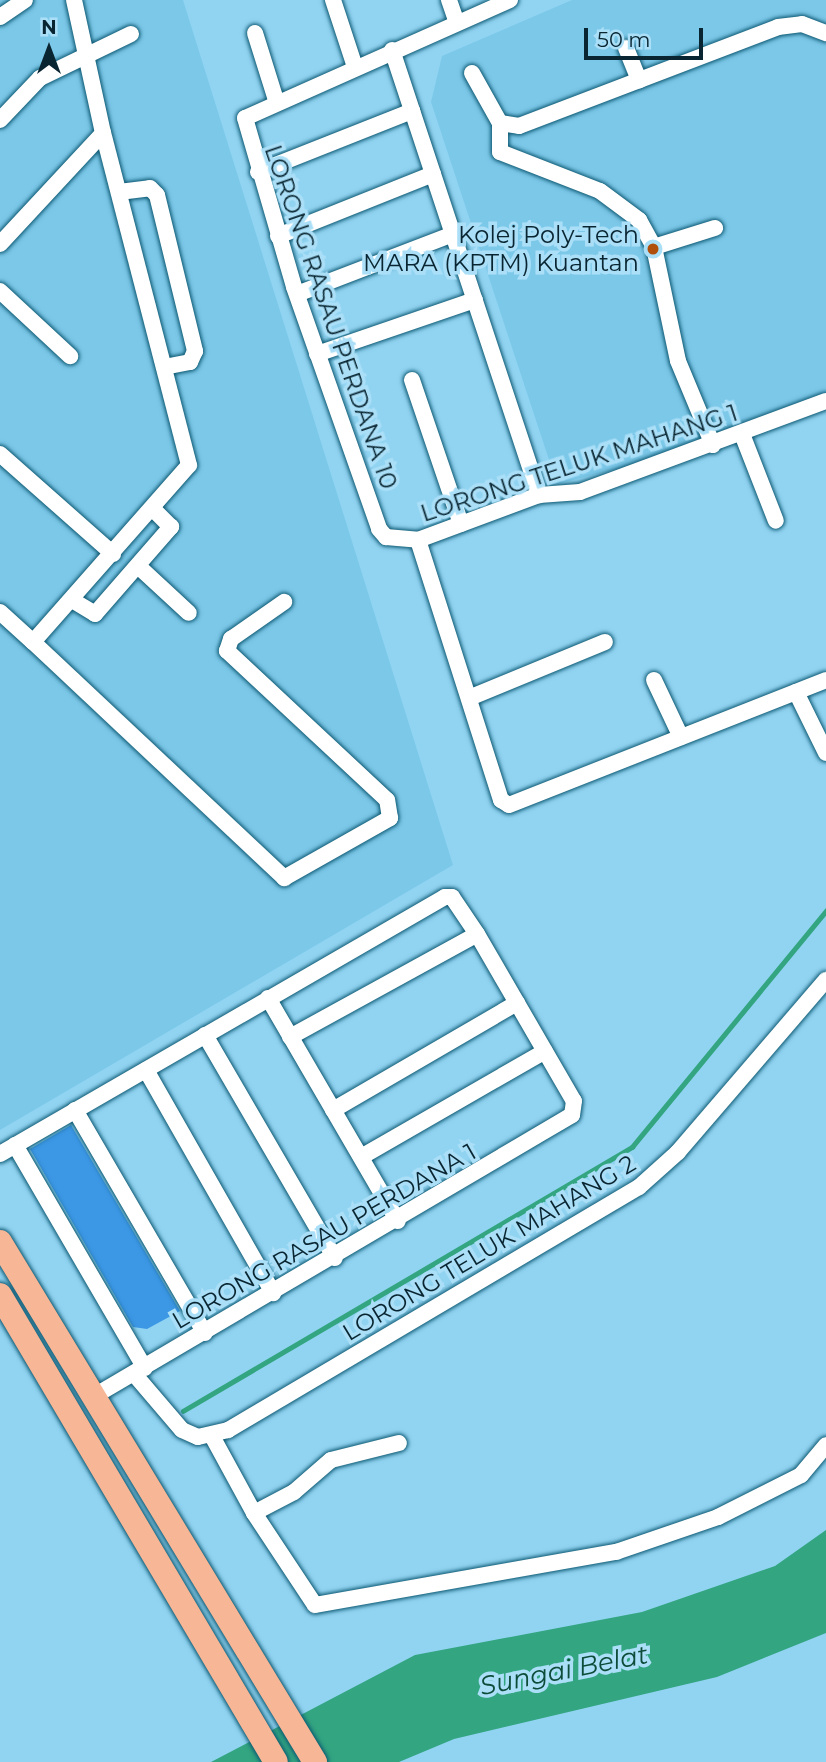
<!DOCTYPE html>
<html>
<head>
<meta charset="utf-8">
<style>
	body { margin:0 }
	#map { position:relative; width:826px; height:1762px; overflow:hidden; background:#91d4f2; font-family:Montserrat,sans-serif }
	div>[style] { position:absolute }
	.built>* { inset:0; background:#7cc8e9 }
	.water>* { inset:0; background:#33a581 }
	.stream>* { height:4.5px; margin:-2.25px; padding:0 2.25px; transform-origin:2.25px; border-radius:2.25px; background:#33a581 }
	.building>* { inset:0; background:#3c97e5 }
	.roads { filter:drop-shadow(0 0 2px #0c5872) drop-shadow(0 0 2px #0c5872) }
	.minor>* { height:16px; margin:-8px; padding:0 8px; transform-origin:8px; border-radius:8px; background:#fff }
	.highway>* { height:24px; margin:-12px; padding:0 12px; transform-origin:12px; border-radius:12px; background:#f7b695 }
	.dots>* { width:19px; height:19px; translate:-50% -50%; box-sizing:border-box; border:4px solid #aadff7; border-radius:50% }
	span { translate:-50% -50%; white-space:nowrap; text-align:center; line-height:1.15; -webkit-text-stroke:7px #aadff7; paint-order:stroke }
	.poi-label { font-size:24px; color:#092531 }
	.right { translate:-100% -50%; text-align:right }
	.street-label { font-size:24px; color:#092531 }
	.water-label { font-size:26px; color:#0d4c39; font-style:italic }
	.north { position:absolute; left:14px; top:14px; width:70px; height:70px; -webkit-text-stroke:5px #aadff7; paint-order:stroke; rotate:0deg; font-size:19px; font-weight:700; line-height:28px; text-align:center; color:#092531 }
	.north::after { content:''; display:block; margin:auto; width:24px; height:32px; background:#092531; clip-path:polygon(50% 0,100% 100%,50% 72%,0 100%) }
	.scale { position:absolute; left:584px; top:28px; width:119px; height:32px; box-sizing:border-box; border:4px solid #092531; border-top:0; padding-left:9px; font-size:21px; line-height:24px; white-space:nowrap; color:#092531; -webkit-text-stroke:5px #aadff7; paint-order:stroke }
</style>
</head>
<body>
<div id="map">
	<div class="built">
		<div style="clip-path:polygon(0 0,183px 0,453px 865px,0 1130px)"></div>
		<div style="clip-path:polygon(572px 0,826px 0,826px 396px,673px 455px,557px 484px,431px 102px,442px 56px)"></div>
	</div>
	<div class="water">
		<div style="clip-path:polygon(826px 1530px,826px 1633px,717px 1677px,454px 1739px,399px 1762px,211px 1762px,415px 1655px,642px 1612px,775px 1566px)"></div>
	</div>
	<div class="stream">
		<div style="left:183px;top:1411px;width:521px;rotate:-30.45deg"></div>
		<div style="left:632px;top:1147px;width:306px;rotate:-50.6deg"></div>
	</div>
	<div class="building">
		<div style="clip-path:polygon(71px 1125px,180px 1311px,147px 1329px,133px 1327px,30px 1149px)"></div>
	</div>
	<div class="roads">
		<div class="minor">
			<div style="left:333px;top:0;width:71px;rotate:71.8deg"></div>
			<div style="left:449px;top:0;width:24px;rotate:71deg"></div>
			<div style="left:510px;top:0;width:290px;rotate:156deg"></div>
			<div style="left:245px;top:118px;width:176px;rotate:73.8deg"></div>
			<div style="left:294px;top:287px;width:256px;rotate:70.6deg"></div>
			<div style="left:379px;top:529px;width:11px;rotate:49deg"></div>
			<div style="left:386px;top:537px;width:32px;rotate:5deg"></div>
			<div style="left:418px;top:540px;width:129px;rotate:-20.4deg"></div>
			<div style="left:539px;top:495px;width:41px;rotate:-4.2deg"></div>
			<div style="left:580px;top:492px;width:262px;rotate:-20.3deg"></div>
			<div style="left:0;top:17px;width:30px;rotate:-34deg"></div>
			<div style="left:255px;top:33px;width:70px;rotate:72.6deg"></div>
			<div style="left:626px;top:48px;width:35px;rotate:68deg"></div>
			<div style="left:392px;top:50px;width:469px;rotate:71.7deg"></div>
			<div style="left:472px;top:73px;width:57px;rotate:60.8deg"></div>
			<div style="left:500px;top:123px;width:19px;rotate:9deg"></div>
			<div style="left:519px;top:126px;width:277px;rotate:-20.9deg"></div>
			<div style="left:778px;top:27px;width:24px;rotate:-7deg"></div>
			<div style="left:802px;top:24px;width:26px;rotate:21deg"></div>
			<div style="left:0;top:120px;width:58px;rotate:-46.4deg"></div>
			<div style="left:40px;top:78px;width:101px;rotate:-25.8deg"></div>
			<div style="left:500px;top:123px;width:29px;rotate:90deg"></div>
			<div style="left:500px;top:152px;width:107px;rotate:21.3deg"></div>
			<div style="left:600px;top:191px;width:49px;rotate:36.6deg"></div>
			<div style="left:639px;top:220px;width:31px;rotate:61deg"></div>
			<div style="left:654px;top:247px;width:116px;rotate:78.1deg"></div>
			<div style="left:678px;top:361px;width:91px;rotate:67.4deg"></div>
			<div style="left:258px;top:172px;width:166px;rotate:-21.6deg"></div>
			<div style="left:119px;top:192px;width:31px;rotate:-7deg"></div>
			<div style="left:150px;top:188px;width:10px;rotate:45deg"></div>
			<div style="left:157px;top:195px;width:161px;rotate:76.3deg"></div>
			<div style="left:195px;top:351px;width:12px;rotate:114deg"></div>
			<div style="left:190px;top:362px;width:25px;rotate:169deg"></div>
			<div style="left:278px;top:236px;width:167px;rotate:-21.8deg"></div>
			<div style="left:0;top:244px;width:151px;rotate:-47.1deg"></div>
			<div style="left:103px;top:133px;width:136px;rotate:-102.3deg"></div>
			<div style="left:654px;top:247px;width:64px;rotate:-17.3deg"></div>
			<div style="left:0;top:291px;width:96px;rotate:42.9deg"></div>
			<div style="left:297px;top:294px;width:167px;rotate:-21deg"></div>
			<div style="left:317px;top:354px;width:167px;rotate:-18.9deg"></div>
			<div style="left:412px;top:380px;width:152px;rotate:71.2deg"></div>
			<div style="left:742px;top:434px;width:93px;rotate:68.7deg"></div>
			<div style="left:0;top:454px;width:151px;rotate:41.5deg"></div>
			<div style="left:418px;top:540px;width:273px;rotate:72.3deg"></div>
			<div style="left:501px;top:800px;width:9px;rotate:32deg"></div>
			<div style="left:509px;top:805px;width:341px;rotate:-21.5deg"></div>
			<div style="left:138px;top:566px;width:69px;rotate:42.7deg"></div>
			<div style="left:72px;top:600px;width:27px;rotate:31deg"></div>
			<div style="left:95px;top:614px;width:116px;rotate:-48.9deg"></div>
			<div style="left:171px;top:527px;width:24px;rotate:-135deg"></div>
			<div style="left:0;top:612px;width:45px;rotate:42.3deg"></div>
			<div style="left:33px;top:642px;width:236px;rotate:-48.6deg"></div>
			<div style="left:189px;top:465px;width:343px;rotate:-104.5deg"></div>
			<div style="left:33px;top:642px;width:345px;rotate:43.2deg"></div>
			<div style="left:284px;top:878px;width:122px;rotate:-29.5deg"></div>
			<div style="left:390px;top:818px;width:18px;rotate:-99deg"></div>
			<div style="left:387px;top:800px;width:219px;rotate:-137deg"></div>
			<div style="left:227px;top:651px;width:13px;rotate:-72deg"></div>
			<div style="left:231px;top:639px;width:65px;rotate:-34.9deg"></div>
			<div style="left:654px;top:680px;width:63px;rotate:64.7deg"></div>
			<div style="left:796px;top:692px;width:68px;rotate:63.8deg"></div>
			<div style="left:469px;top:698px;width:147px;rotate:-22.4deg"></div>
			<div style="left:268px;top:998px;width:258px;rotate:59.8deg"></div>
			<div style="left:205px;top:1035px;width:258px;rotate:59.8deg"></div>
			<div style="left:290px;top:1037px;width:213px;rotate:-28.8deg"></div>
			<div style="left:146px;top:1070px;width:257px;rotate:60.3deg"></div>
			<div style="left:75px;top:1110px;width:258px;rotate:59.8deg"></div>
			<div style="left:333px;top:1110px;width:213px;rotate:-30.2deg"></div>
			<div style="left:15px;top:1145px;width:258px;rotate:59.8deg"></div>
			<div style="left:0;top:1154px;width:514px;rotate:-30.01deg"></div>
			<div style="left:445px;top:897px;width:7px"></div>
			<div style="left:452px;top:897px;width:45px;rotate:56deg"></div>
			<div style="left:477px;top:934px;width:193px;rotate:59.9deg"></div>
			<div style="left:574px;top:1101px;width:14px;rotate:98deg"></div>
			<div style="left:572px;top:1115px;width:558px;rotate:149.53deg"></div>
			<div style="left:361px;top:1157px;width:212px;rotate:-29.9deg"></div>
			<div style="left:135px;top:1375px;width:72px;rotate:49.5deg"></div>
			<div style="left:182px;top:1430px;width:17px;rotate:24deg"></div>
			<div style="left:198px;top:1437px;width:31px;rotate:-13deg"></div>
			<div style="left:228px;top:1430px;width:477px;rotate:-30.6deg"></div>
			<div style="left:639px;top:1187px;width:52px;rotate:-41.9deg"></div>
			<div style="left:678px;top:1152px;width:227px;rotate:-49.3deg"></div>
			<div style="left:212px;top:1436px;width:88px;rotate:61.4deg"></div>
			<div style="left:254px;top:1513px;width:45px;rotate:-27.7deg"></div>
			<div style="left:294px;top:1492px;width:49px;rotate:-40.9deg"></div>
			<div style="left:331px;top:1460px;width:70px;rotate:-14deg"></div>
			<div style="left:254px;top:1513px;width:110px;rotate:56.5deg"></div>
			<div style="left:315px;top:1605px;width:306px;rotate:-10deg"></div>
			<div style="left:616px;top:1552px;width:108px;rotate:-18.9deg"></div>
			<div style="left:718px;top:1517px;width:93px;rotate:-26.8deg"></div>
			<div style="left:801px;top:1475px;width:39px;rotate:-50deg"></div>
		</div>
		<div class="highway">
			<div style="left:0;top:1242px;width:608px;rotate:58.79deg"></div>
			<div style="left:0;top:1295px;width:542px;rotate:59.42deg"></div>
		</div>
	</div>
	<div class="dots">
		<div style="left:653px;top:249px;background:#b04f0b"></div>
	</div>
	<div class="poi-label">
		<span class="right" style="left:639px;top:249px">Kolej Poly-Tech<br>MARA (KPTM) Kuantan</span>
	</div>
	<div class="street-label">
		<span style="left:331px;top:317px;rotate:71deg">LORONG RASAU PERDANA 10</span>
		<span style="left:579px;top:463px;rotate:-18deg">LORONG TELUK MAHANG 1</span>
		<span style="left:324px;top:1236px;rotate:-30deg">LORONG RASAU PERDANA 1</span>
		<span style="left:489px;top:1248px;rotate:-31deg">LORONG TELUK MAHANG 2</span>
	</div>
	<div class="water-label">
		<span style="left:564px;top:1671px;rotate:-11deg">Sungai Belat</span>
	</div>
	<div class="north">N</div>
	<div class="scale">50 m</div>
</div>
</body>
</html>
